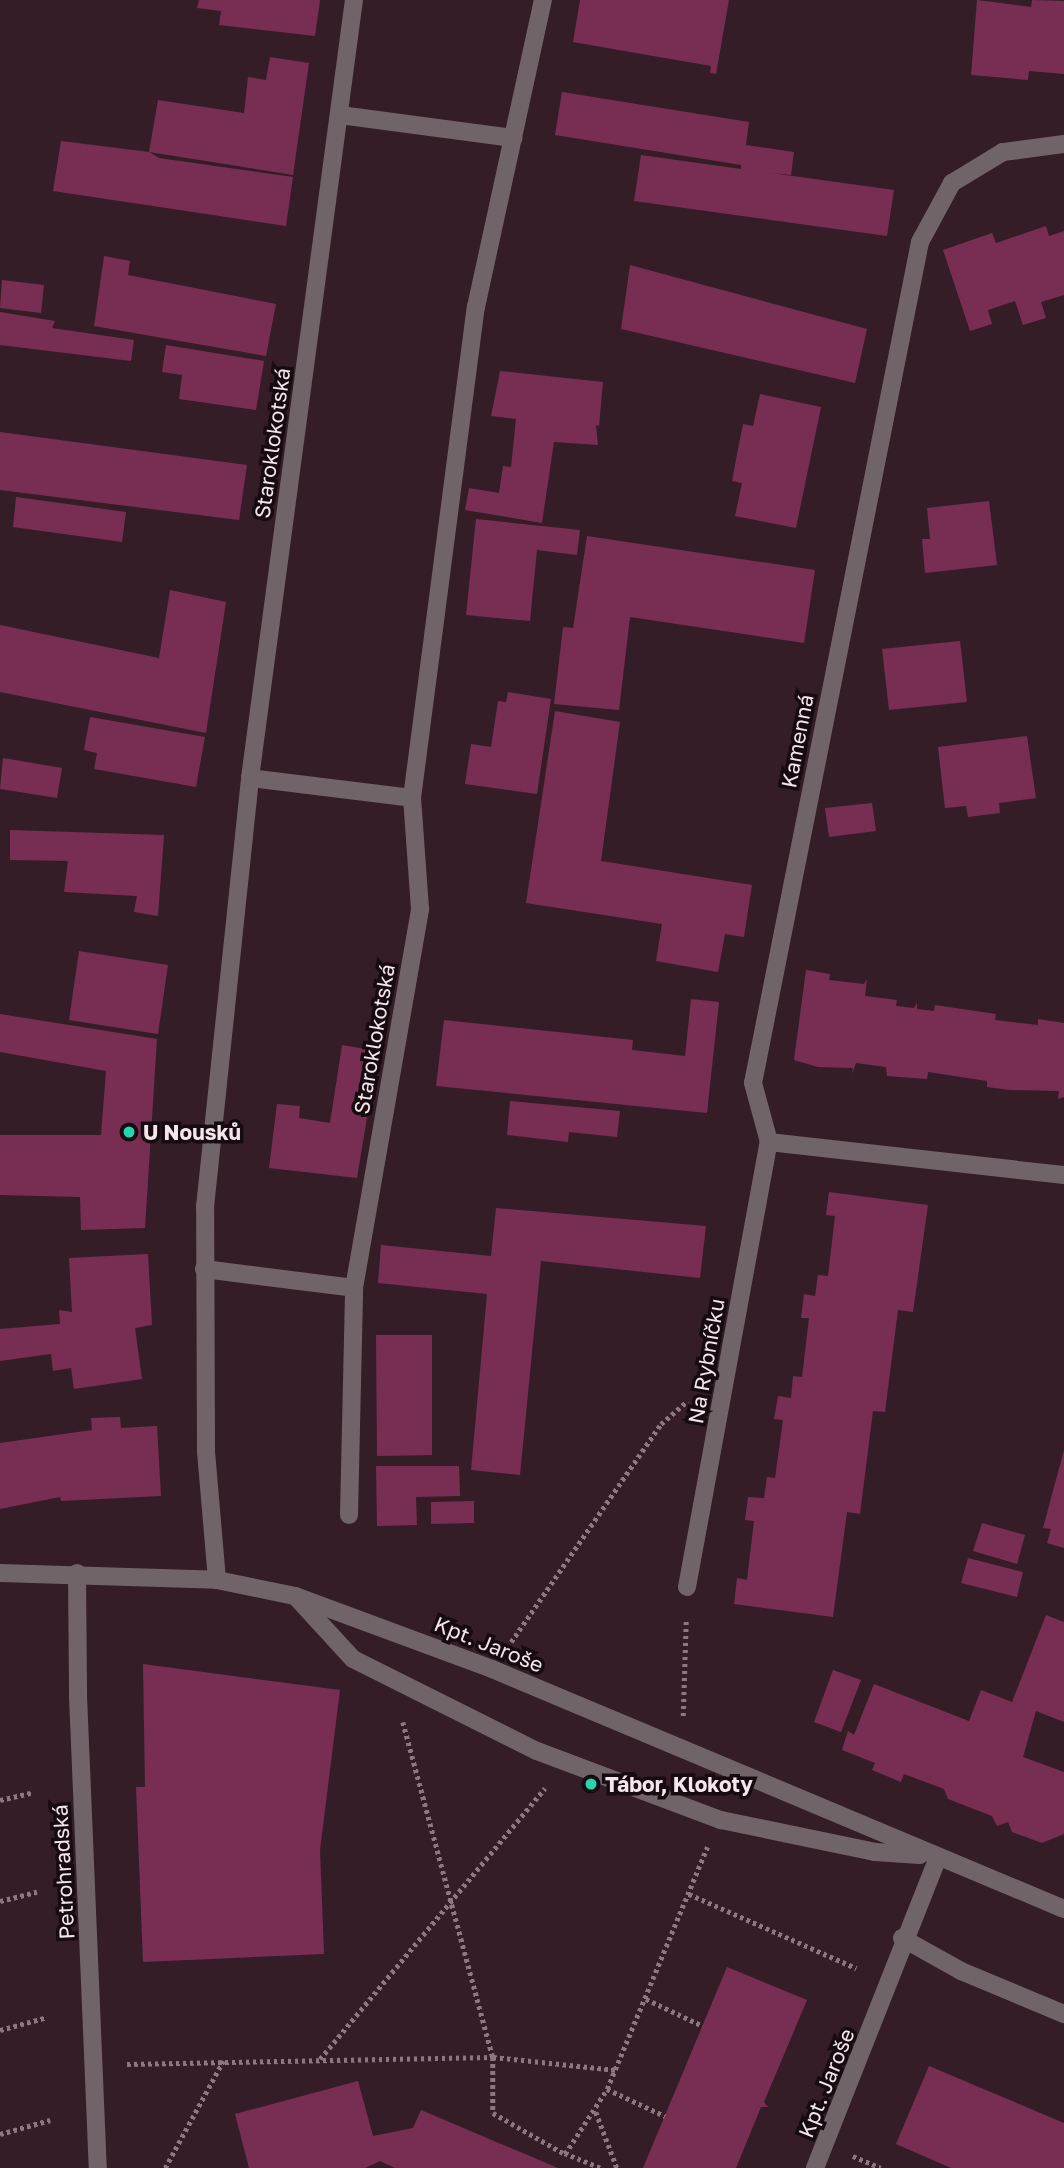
<!DOCTYPE html>
<html>
<head>
<meta charset="utf-8">
<style>
	body { margin:0 }
	#map { position:relative; width:1064px; height:2168px; overflow:hidden; background:#351d28; font-family:"Golos Text",sans-serif }
	div>[style] { position:absolute }
	.building>* { inset:0; background:#782e53 }
	.path>* { height:4.5px; margin-top:-2.25px; transform-origin:0; background:repeating-linear-gradient(90deg,#8d7881 0 3.5px,transparent 0 7px) }
	.minor>* { height:18px; margin:-9px; padding:0 9px; transform-origin:9px; border-radius:9px; background:#716469 }
	.dots>* { width:19px; height:19px; translate:-50% -50%; box-sizing:border-box; border:4px solid #160b10; border-radius:50% }
	span { translate:-50% -50%; white-space:nowrap; text-align:center; line-height:1.15; -webkit-text-stroke:7px #160b10; paint-order:stroke }
	.street-label { font-size:21px; color:#f6e5eb }
	.poi-label { font-size:21px; color:#f6e5eb; font-weight:700 }
	.left { translate:0 -50%; text-align:left }
</style>
</head>
<body>
<div id="map">
	<div class="building">
		<div style="clip-path:polygon(199px 0,320px 0,315px 36px,219px 25px,221px 11px,197px 8px)"></div>
		<div style="clip-path:polygon(580px 0,729px 0,716px 74px,710px 73px,711px 66px,573px 42px)"></div>
		<div style="clip-path:polygon(977px 0,1031px 7px,1032px 0,1064px 1px,1064px 74px,1029px 71px,1028px 80px,971px 75px)"></div>
		<div style="clip-path:polygon(270px 57px,309px 63px,293px 175px,149px 152px,159px 158px,293px 177px,286px 226px,53px 191px,61px 141px,149px 152px,158px 100px,244px 113px,248px 77px,266px 80px)"></div>
		<div style="clip-path:polygon(562px 92px,749px 122px,746px 145px,794px 152px,791px 175px,771px 173px,894px 190px,887px 236px,634px 201px,641px 155px,741px 169px,741px 165px,555px 135px)"></div>
		<div style="clip-path:polygon(1046px 226px,1049px 236px,1064px 231px,1064px 295px,1041px 302px,1046px 318px,1023px 325px,1015px 301px,988px 310px,992px 324px,970px 331px,943px 250px,992px 233px,996px 243px)"></div>
		<div style="clip-path:polygon(104px 256px,130px 261px,128px 275px,276px 304px,266px 356px,94px 326px)"></div>
		<div style="clip-path:polygon(630px 265px,867px 329px,855px 383px,621px 329px)"></div>
		<div style="clip-path:polygon(2px 280px,44px 285px,41px 313px,0 308px)"></div>
		<div style="clip-path:polygon(0 312px,55px 321px,52px 328px,134px 340px,131px 361px,0 345px)"></div>
		<div style="clip-path:polygon(166px 345px,264px 361px,256px 410px,179px 399px,182px 375px,162px 372px)"></div>
		<div style="clip-path:polygon(500px 371px,603px 382px,599px 426px,596px 425px,598px 445px,554px 442px,542px 523px,465px 510px,469px 488px,499px 493px,503px 466px,511px 467px,516px 419px,491px 416px)"></div>
		<div style="clip-path:polygon(760px 394px,821px 407px,796px 528px,735px 516px,742px 483px,732px 481px,737px 454px,743px 424px,753px 426px)"></div>
		<div style="clip-path:polygon(0 432px,247px 465px,239px 520px,0 490px)"></div>
		<div style="clip-path:polygon(16px 497px,126px 512px,122px 542px,13px 527px)"></div>
		<div style="clip-path:polygon(989px 501px,997px 565px,925px 573px,922px 539px,930px 539px,927px 508px)"></div>
		<div style="clip-path:polygon(476px 519px,580px 530px,577px 555px,537px 550px,530px 621px,466px 615px)"></div>
		<div style="clip-path:polygon(587px 536px,815px 570px,804px 643px,630px 617px,619px 710px,554px 704px,563px 627px,573px 628px)"></div>
		<div style="clip-path:polygon(170px 590px,226px 602px,206px 733px,0 692px,0 625px,159px 658px)"></div>
		<div style="clip-path:polygon(960px 641px,967px 702px,889px 710px,882px 649px)"></div>
		<div style="clip-path:polygon(508px 692px,551px 699px,537px 794px,465px 784px,471px 744px,491px 747px,498px 701px,506px 702px)"></div>
		<div style="clip-path:polygon(555px 711px,620px 722px,601px 861px,752px 885px,744px 937px,725px 934px,718px 972px,656px 961px,662px 924px,526px 903px)"></div>
		<div style="clip-path:polygon(90px 717px,205px 737px,196px 787px,94px 769px,97px 753px,84px 750px)"></div>
		<div style="clip-path:polygon(1027px 736px,1036px 798px,999px 803px,1000px 813px,968px 817px,966px 806px,945px 808px,938px 747px)"></div>
		<div style="clip-path:polygon(3px 758px,62px 768px,57px 798px,0 789px)"></div>
		<div style="clip-path:polygon(872px 803px,876px 831px,829px 837px,825px 808px)"></div>
		<div style="clip-path:polygon(10px 830px,164px 835px,158px 916px,134px 912px,137px 896px,64px 892px,68px 861px,10px 860px)"></div>
		<div style="clip-path:polygon(79px 951px,168px 965px,158px 1034px,69px 1020px)"></div>
		<div style="clip-path:polygon(806px 970px,830px 974px,829px 980px,864px 984px,867px 979px,865px 996px,897px 1000px,896px 1006px,914px 1008px,917px 1003px,917px 1009px,934px 1011px,935px 1005px,996px 1014px,995px 1020px,1038px 1025px,1038px 1019px,1064px 1023px,1064px 1097px,1058px 1099px,1059px 1091px,1010px 1090px,987px 1087px,987px 1081px,928px 1072px,927px 1079px,887px 1076px,886px 1067px,856px 1063px,852px 1074px,853px 1068px,818px 1067px,794px 1060px)"></div>
		<div style="clip-path:polygon(691px 999px,719px 1002px,707px 1113px,436px 1086px,444px 1020px,633px 1040px,632px 1050px,685px 1056px)"></div>
		<div style="clip-path:polygon(0 1014px,157px 1039px,145px 1228px,81px 1230px,80px 1197px,0 1195px,0 1135px,101px 1135px,106px 1071px,0 1052px)"></div>
		<div style="clip-path:polygon(342px 1045px,378px 1051px,357px 1178px,269px 1168px,277px 1104px,300px 1106px,299px 1118px,330px 1123px)"></div>
		<div style="clip-path:polygon(510px 1101px,620px 1111px,617px 1137px,569px 1132px,568px 1142px,507px 1135px)"></div>
		<div style="clip-path:polygon(829px 1192px,928px 1205px,913px 1312px,898px 1310px,885px 1412px,873px 1411px,860px 1514px,847px 1512px,833px 1617px,734px 1604px,737px 1578px,747px 1580px,754px 1521px,745px 1520px,748px 1497px,764px 1498px,767px 1477px,775px 1478px,783px 1420px,774px 1419px,778px 1396px,791px 1398px,793px 1376px,802px 1377px,809px 1318px,801px 1318px,804px 1294px,815px 1296px,818px 1275px,828px 1276px,835px 1216px,826px 1215px)"></div>
		<div style="clip-path:polygon(496px 1208px,706px 1226px,700px 1278px,541px 1261px,520px 1475px,471px 1470px,487px 1294px,378px 1283px,381px 1245px,491px 1256px)"></div>
		<div style="clip-path:polygon(148px 1254px,152px 1325px,135px 1328px,142px 1379px,74px 1389px,71px 1368px,53px 1371px,51px 1354px,0 1361px,0 1329px,60px 1324px,59px 1310px,72px 1312px,69px 1258px)"></div>
		<div style="clip-path:polygon(376px 1335px,432px 1335px,432px 1455px,377px 1456px)"></div>
		<div style="clip-path:polygon(120px 1417px,121px 1428px,157px 1426px,161px 1496px,61px 1501px,60px 1497px,0 1509px,0 1443px,92px 1430px,91px 1418px)"></div>
		<div style="clip-path:polygon(1064px 1450px,1064px 1548px,1047px 1543px,1051px 1529px,1043px 1528px)"></div>
		<div style="clip-path:polygon(376px 1466px,459px 1466px,460px 1496px,416px 1497px,417px 1525px,377px 1526px)"></div>
		<div style="clip-path:polygon(474px 1501px,474px 1523px,431px 1524px,431px 1502px)"></div>
		<div style="clip-path:polygon(982px 1523px,1025px 1535px,1017px 1564px,973px 1551px)"></div>
		<div style="clip-path:polygon(968px 1558px,1023px 1572px,1017px 1597px,961px 1583px)"></div>
		<div style="clip-path:polygon(1046px 1615px,1064px 1622px,1064px 1722px,1036px 1711px,1023px 1757px,1064px 1772px,1064px 1834px,1042px 1843px,1012px 1832px,1008px 1822px,997px 1826px,992px 1816px,948px 1799px,944px 1789px,904px 1774px,901px 1782px,872px 1770px,875px 1763px,842px 1750px,848px 1731px,854px 1735px,874px 1684px,969px 1721px,981px 1690px,1012px 1702px)"></div>
		<div style="clip-path:polygon(143px 1664px,340px 1690px,320px 1850px,324px 1954px,143px 1962px,136px 1787px,145px 1787px)"></div>
		<div style="clip-path:polygon(833px 1670px,861px 1680px,841px 1732px,814px 1722px)"></div>
		<div style="clip-path:polygon(727px 1967px,807px 2000px,764px 2102px,768px 2107px,761px 2107px,736px 2168px,643px 2168px)"></div>
		<div style="clip-path:polygon(929px 2066px,1064px 2123px,1064px 2168px,951px 2168px,896px 2144px)"></div>
		<div style="clip-path:polygon(358px 2081px,373px 2136px,413px 2128px,421px 2110px,558px 2168px,395px 2168px,380px 2161px,365px 2168px,249px 2168px,235px 2114px)"></div>
	</div>
	<div class="path">
		<div style="left:511px;top:1642px;width:265px;rotate:-55.5deg"></div>
		<div style="left:661px;top:1424px;width:35px;rotate:-41deg"></div>
		<div style="left:683px;top:1716px;width:97px;rotate:-88.2deg"></div>
		<div style="left:403px;top:1722px;width:347px;rotate:75deg"></div>
		<div style="left:493px;top:2057px;width:56px;rotate:90deg"></div>
		<div style="left:493px;top:2113px;width:83px;rotate:29.7deg"></div>
		<div style="left:0;top:1800px;width:32px;rotate:-13deg"></div>
		<div style="left:689px;top:1894px;width:183px;rotate:23.9deg"></div>
		<div style="left:0;top:1901px;width:38px;rotate:-14deg"></div>
		<div style="left:646px;top:1999px;width:63px;rotate:25.3deg"></div>
		<div style="left:0;top:2030px;width:46px;rotate:-15.3deg"></div>
		<div style="left:320px;top:2059px;width:352px;rotate:-50.3deg"></div>
		<div style="left:127px;top:2064px;width:366px;rotate:-1.1deg"></div>
		<div style="left:493px;top:2057px;width:124px;rotate:6deg"></div>
		<div style="left:607px;top:2089px;width:64px;rotate:25deg"></div>
		<div style="left:596px;top:2112px;width:60px;rotate:69.4deg"></div>
		<div style="left:0;top:2134px;width:52px;rotate:-15.6deg"></div>
		<div style="left:853px;top:2156px;width:30px;rotate:23deg"></div>
		<div style="left:165px;top:2168px;width:122px;rotate:-61.5deg"></div>
		<div style="left:600px;top:2168px;width:38px;rotate:-158deg"></div>
		<div style="left:565px;top:2154px;width:77px;rotate:-57.1deg"></div>
		<div style="left:607px;top:2089px;width:262px;rotate:-67.5deg"></div>
	</div>
	<div class="minor">
		<div style="left:340px;top:115px;width:175px;rotate:7.6deg"></div>
		<div style="left:1064px;top:144px;width:62px;rotate:172.5deg"></div>
		<div style="left:1003px;top:152px;width:60px;rotate:148.7deg"></div>
		<div style="left:952px;top:183px;width:67px;rotate:118.5deg"></div>
		<div style="left:920px;top:242px;width:857px;rotate:101.23deg"></div>
		<div style="left:753px;top:1083px;width:61px;rotate:74.8deg"></div>
		<div style="left:769px;top:1142px;width:297px;rotate:6.4deg"></div>
		<div style="left:250px;top:778px;width:163px;rotate:7deg"></div>
		<div style="left:204px;top:1269px;width:151px;rotate:7.2deg"></div>
		<div style="left:349px;top:1515px;width:227px;rotate:-88.7deg"></div>
		<div style="left:354px;top:1288px;width:385px;rotate:-80.1deg"></div>
		<div style="left:420px;top:909px;width:111px;rotate:-94.1deg"></div>
		<div style="left:412px;top:798px;width:495px;rotate:-82.6deg"></div>
		<div style="left:476px;top:307px;width:314px;rotate:-77.7deg"></div>
		<div style="left:0;top:1573px;width:217px;rotate:1.8deg"></div>
		<div style="left:217px;top:1580px;width:80px;rotate:11.6deg"></div>
		<div style="left:295px;top:1596px;width:210px;rotate:20.3deg"></div>
		<div style="left:492px;top:1669px;width:620px;rotate:22.76deg"></div>
		<div style="left:77px;top:1573px;width:123px;rotate:89.5deg"></div>
		<div style="left:78px;top:1696px;width:472px;rotate:87.6deg"></div>
		<div style="left:217px;top:1580px;width:128px;rotate:-94.9deg"></div>
		<div style="left:206px;top:1452px;width:245px;rotate:-90.2deg"></div>
		<div style="left:205px;top:1207px;width:431px;rotate:-84deg"></div>
		<div style="left:250px;top:778px;width:785px;rotate:-82.39deg"></div>
		<div style="left:687px;top:1587px;width:452px;rotate:-79.6deg"></div>
		<div style="left:296px;top:1597px;width:84px;rotate:47.4deg"></div>
		<div style="left:353px;top:1659px;width:206px;rotate:26.6deg"></div>
		<div style="left:537px;top:1751px;width:197px;rotate:20.6deg"></div>
		<div style="left:721px;top:1820px;width:157px;rotate:11.7deg"></div>
		<div style="left:875px;top:1852px;width:45px;rotate:3.8deg"></div>
		<div style="left:902px;top:1938px;width:68px;rotate:29.2deg"></div>
		<div style="left:961px;top:1971px;width:112px;rotate:22.7deg"></div>
		<div style="left:815px;top:2168px;width:334px;rotate:-68.4deg"></div>
	</div>
	<div class="dots">
		<div style="left:129px;top:1132px;background:#26d5ad"></div>
		<div style="left:591px;top:1784px;background:#26d5ad"></div>
	</div>
	<div class="street-label">
		<span style="left:272px;top:443px;rotate:-82deg">Staroklokotská</span>
		<span style="left:797px;top:741px;rotate:-79deg">Kamenná</span>
		<span style="left:374px;top:1039px;rotate:-80deg">Staroklokotská</span>
		<span style="left:706px;top:1361px;rotate:-80deg">Na Rybníčku</span>
		<span style="left:489px;top:1644px;rotate:22deg">Kpt. Jaroše</span>
		<span style="left:63px;top:1872px;rotate:-93deg">Petrohradská</span>
		<span style="left:826px;top:2083px;rotate:-68deg">Kpt. Jaroše</span>
	</div>
	<div class="poi-label">
		<span class="left" style="left:143px;top:1132px">U Nousků</span>
		<span class="left" style="left:605px;top:1784px">Tábor, Klokoty</span>
	</div>
</div>
</body>
</html>
